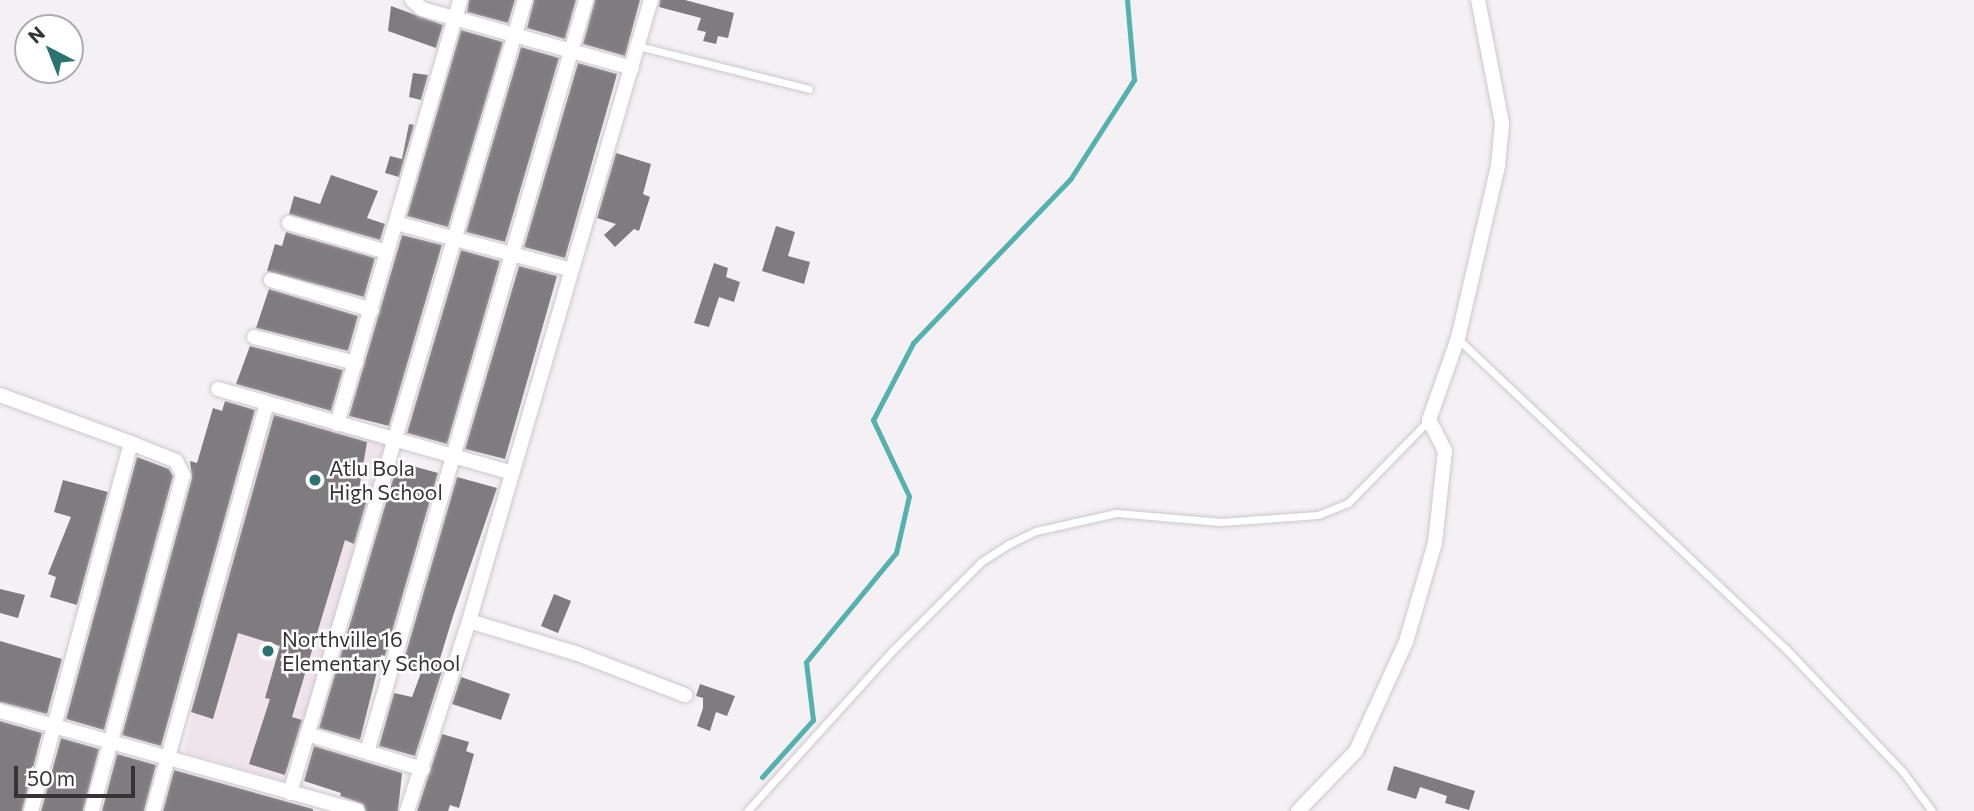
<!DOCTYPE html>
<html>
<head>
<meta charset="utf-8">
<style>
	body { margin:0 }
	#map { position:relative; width:1974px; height:811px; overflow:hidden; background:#f5f0f4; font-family:Commissioner,sans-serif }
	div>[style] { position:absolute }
	.built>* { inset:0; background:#efe3ec }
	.stream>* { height:5px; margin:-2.5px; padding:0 2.5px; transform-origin:2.5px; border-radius:2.5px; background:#53b1ae }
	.building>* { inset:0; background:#807b7f }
	.roads { filter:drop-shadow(0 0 2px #cdc8cc) drop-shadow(0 0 2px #cdc8cc) }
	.lane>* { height:7px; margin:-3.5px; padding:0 3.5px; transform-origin:3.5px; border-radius:3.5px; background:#fff }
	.street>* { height:14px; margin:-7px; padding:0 7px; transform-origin:7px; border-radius:7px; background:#fff }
	.dots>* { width:19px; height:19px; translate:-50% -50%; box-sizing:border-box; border:4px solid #fff; border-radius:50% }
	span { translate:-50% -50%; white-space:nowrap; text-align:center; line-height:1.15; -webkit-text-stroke:5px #fff; paint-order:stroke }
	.poi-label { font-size:21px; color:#353334 }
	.left { translate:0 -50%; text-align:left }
	.north { position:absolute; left:14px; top:14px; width:70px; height:70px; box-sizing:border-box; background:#fff; border:2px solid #aeadae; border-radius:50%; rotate:318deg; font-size:19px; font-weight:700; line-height:28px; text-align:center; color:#353334 }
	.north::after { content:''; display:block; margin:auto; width:24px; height:32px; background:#297370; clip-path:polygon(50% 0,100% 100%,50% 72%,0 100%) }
	.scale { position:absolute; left:14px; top:766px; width:121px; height:32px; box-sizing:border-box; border:4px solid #353334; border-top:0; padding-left:9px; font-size:21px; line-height:24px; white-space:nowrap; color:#353334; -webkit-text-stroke:5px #fff; paint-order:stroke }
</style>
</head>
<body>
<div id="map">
	<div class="built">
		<div style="clip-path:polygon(271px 410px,389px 446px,288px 782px,184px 752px,240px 514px)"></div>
	</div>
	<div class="stream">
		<div style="left:762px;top:777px;width:76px;rotate:-48.2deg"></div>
		<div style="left:813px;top:720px;width:58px;rotate:-96.9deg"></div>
		<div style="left:806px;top:662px;width:141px;rotate:-50.5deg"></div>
		<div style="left:896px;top:553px;width:58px;rotate:-77.2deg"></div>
		<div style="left:909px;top:496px;width:84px;rotate:-115.3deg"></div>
		<div style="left:873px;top:420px;width:87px;rotate:-62.5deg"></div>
		<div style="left:913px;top:343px;width:228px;rotate:-46.2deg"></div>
		<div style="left:1071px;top:178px;width:117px;rotate:-57.3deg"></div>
		<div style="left:1134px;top:80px;width:80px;rotate:-95deg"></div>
	</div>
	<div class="building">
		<div style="clip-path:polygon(469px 0,515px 0,508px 23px,467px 12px)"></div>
		<div style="clip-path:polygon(534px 0,576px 0,565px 39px,527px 28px)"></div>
		<div style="clip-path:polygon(595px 0,640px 0,625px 56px,583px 44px)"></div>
		<div style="clip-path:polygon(660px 0,685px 0,734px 13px,728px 38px,718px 36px,716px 44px,703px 41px,706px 32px,697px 30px,701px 18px,659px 7px)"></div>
		<div style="clip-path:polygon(391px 6px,443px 25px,436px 48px,388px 31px)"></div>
		<div style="clip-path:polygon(461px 30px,503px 42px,448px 227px,407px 216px)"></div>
		<div style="clip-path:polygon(521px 47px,559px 58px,505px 242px,466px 232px)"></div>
		<div style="clip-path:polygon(578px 63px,617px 74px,565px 258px,524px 247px)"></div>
		<div style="clip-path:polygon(413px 73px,428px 75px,421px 100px,409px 97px)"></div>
		<div style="clip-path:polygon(409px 124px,414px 125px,399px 177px,385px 173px,390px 156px,402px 159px)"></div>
		<div style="clip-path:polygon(616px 153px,651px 164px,643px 194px,650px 197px,639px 231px,634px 229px,615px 247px,604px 235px,616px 224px,597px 218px)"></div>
		<div style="clip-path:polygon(331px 175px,378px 191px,367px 218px,385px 224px,380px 240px,289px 214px,294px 196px,320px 204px)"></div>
		<div style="clip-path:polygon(776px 226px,795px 232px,788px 256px,810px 262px,804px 284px,762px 271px)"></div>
		<div style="clip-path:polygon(286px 232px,375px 258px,364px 297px,267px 271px,275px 244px,282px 246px)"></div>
		<div style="clip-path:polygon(402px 235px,442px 245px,389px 426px,349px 416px)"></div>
		<div style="clip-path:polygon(461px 250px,500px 261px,447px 444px,407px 433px)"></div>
		<div style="clip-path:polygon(714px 263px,728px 268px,726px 277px,740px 282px,734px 302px,719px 297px,709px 327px,694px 323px)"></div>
		<div style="clip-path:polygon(519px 266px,557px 276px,505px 459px,465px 449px)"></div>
		<div style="clip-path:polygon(269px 289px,358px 316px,348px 351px,256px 328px)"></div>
		<div style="clip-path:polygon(250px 346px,343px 370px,331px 411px,236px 384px)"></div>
		<div style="clip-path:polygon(225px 401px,255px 410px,161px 746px,122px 735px,192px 478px,190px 461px,197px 463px,213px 408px,222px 411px)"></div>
		<div style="clip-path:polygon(274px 415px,367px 442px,359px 489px,369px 493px,354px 544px,345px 540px,292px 717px,302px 720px,285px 775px,249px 764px,270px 699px,265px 698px,280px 646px,238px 633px,213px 719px,191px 712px)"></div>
		<div style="clip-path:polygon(137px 457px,169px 469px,173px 476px,104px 730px,66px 719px)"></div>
		<div style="clip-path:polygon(398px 462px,438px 473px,385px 656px,381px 655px,360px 740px,319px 728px)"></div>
		<div style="clip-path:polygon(457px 477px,497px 488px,453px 616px,439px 662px,444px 663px,442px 671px,415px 756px,379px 746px,394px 693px,412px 697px,422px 670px,403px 663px)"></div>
		<div style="clip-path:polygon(63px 480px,108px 492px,77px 605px,50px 597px,56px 577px,48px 574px,71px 517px,54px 512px)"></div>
		<div style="clip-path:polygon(0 589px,25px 595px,18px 618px,0 613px)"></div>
		<div style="clip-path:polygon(554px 594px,571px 601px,558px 633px,541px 626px)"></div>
		<div style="clip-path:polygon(0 641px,62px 659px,47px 714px,0 702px)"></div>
		<div style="clip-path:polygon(461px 677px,510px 694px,501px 720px,452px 704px)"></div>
		<div style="clip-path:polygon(700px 684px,735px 696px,727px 716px,716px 712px,710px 731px,697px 726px,703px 708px,703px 698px,696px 696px)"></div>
		<div style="clip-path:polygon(0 721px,42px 733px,22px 811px,0 811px)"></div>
		<div style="clip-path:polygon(442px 734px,469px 742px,466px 751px,474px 754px,459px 808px,450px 805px,448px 811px,417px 811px)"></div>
		<div style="clip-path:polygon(61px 738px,99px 749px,83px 811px,41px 811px)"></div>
		<div style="clip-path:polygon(314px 746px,402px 773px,398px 811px,366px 811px,363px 804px,340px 796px,341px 793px,304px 781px)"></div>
		<div style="clip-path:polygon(117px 754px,156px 765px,144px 811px,102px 811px)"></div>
		<div style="clip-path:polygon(1394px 766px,1475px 791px,1469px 810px,1445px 803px,1447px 796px,1420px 787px,1416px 799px,1387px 790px)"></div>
		<div style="clip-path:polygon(174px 770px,313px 809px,313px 811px,163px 811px)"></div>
	</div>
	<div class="roads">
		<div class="lane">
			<div style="left:638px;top:46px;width:176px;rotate:14.1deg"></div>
			<div style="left:1458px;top:339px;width:451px;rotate:43.4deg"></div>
			<div style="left:1786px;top:649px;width:170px;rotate:46.4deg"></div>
			<div style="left:1903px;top:772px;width:49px;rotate:53.4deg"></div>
			<div style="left:747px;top:811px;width:216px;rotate:-47.8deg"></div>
			<div style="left:892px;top:651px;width:126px;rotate:-45deg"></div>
			<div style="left:981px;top:562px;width:33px;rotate:-33deg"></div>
			<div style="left:1009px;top:544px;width:30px;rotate:-26deg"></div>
			<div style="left:1036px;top:531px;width:82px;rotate:-12.7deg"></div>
			<div style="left:1116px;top:513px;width:105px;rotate:4.9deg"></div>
			<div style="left:1221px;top:522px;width:97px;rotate:-4.1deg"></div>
			<div style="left:1318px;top:515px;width:32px;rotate:-22deg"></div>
			<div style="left:1348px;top:503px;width:116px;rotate:-45.7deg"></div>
		</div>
		<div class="street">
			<div style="left:412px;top:0;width:13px;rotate:42deg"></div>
			<div style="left:422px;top:9px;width:218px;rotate:15.7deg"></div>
			<div style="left:289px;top:223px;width:102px;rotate:16.5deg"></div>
			<div style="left:396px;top:223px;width:181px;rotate:15deg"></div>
			<div style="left:271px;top:280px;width:105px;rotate:16.5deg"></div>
			<div style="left:254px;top:337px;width:105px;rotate:14.3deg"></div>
			<div style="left:218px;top:389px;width:306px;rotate:15.9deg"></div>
			<div style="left:0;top:395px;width:140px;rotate:20.1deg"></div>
			<div style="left:337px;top:424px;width:441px;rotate:-73.8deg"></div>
			<div style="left:469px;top:621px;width:114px;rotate:16.8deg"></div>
			<div style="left:578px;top:654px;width:115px;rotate:21deg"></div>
			<div style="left:0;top:711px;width:371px;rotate:15.6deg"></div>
			<div style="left:307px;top:734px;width:121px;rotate:16.8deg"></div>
			<div style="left:367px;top:752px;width:783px;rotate:-73.76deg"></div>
			<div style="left:290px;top:793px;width:827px;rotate:-73.49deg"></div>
			<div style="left:31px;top:811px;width:381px;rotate:-74.8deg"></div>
			<div style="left:131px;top:443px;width:48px;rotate:21.8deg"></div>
			<div style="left:176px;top:461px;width:16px;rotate:63deg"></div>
			<div style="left:183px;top:475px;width:348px;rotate:105.2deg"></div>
			<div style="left:153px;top:811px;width:424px;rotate:-74.4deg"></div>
			<div style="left:407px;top:811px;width:200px;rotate:-71.9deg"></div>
			<div style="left:469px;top:621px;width:647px;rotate:-73.67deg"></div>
			<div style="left:1298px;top:811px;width:83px;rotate:-46deg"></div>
			<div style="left:1356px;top:751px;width:120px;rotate:-65.4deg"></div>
			<div style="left:1406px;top:642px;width:103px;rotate:-73.7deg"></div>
			<div style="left:1435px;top:543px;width:93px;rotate:-83.8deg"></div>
			<div style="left:1445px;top:451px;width:35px;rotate:-117deg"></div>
			<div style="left:1429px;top:420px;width:87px;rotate:-70.5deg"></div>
			<div style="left:1458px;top:338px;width:177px;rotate:-76.9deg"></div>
			<div style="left:1498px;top:166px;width:43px;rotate:-84.7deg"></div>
			<div style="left:1502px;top:123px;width:125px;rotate:-101deg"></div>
		</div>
	</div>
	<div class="dots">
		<div style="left:315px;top:480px;background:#297370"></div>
		<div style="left:268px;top:651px;background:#297370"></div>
	</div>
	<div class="poi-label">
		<span class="left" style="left:329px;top:480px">Atlu Bola<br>High School</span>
		<span class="left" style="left:282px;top:651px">Northville 16<br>Elementary School</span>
	</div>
	<div class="north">N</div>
	<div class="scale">50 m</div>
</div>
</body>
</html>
